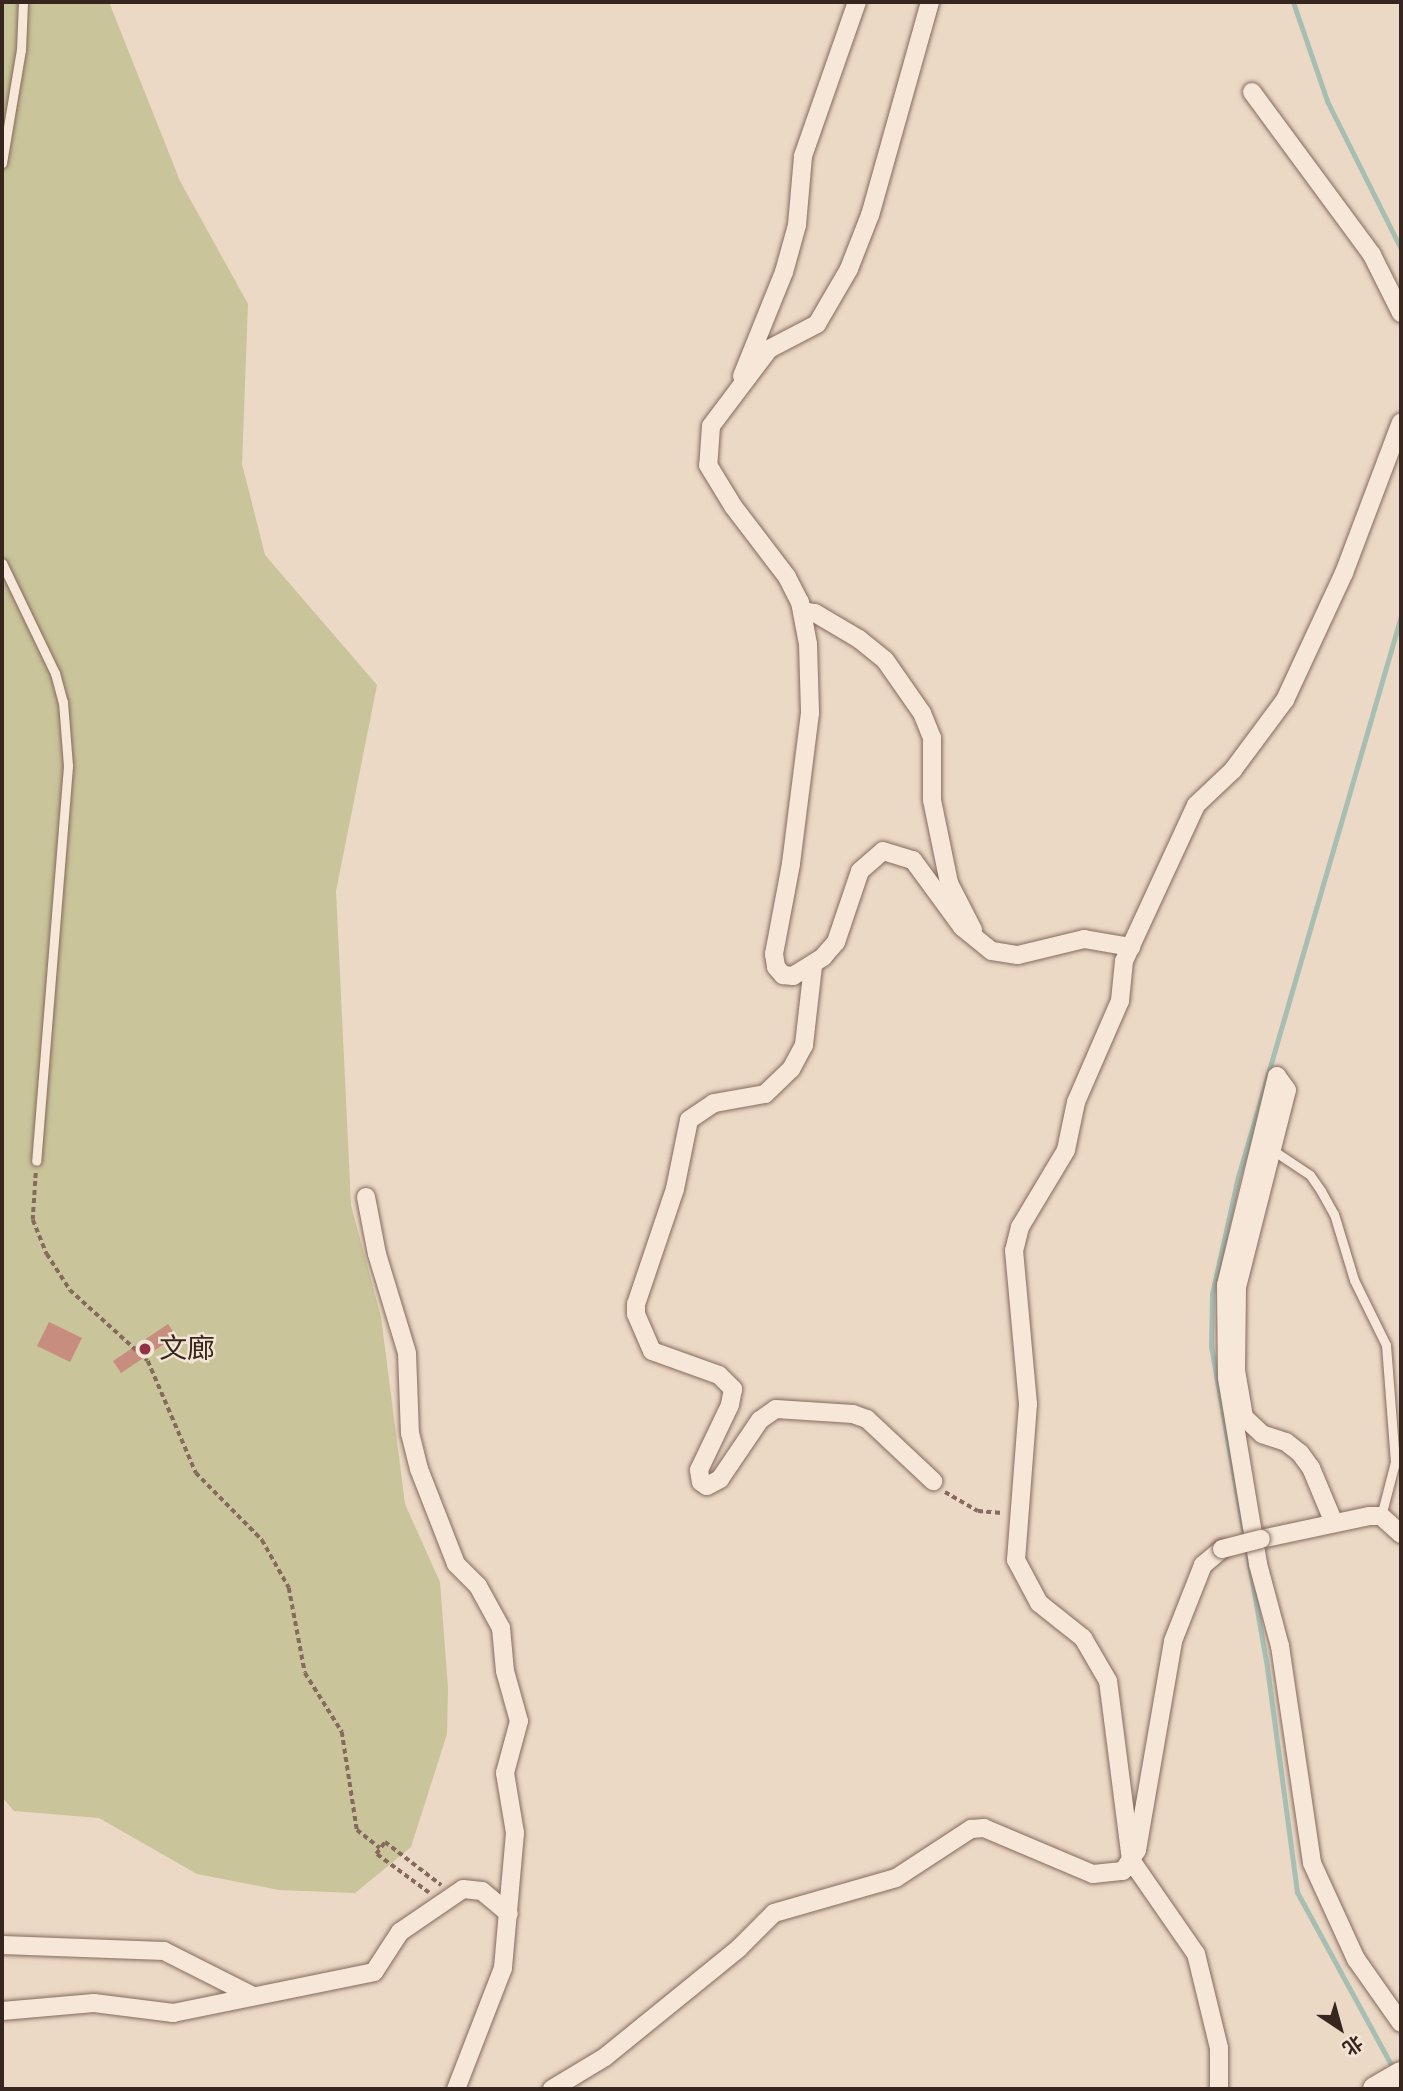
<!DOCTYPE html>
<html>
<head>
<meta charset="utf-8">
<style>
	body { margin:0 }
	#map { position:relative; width:1403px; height:2091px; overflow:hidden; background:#ebd8c5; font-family:"Zilla Slab","Noto Sans SC",serif }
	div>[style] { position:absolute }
	.green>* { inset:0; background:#c9c49a }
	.stream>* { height:5px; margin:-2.5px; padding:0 2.5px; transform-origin:2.5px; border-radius:2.5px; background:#a7bfb3 }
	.building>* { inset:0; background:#c78d7e }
	.path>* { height:3.5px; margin-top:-1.75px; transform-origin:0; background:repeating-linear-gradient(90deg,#856a5d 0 5px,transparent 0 8.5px) }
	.roads { filter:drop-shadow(0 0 2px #856a5d) drop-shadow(0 0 2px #856a5d) }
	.service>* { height:9px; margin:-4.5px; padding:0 4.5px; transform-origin:4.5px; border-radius:4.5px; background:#f6e7d8 }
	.minor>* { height:18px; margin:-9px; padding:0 9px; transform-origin:9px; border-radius:9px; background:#f6e7d8 }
	.secondary>* { height:24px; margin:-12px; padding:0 12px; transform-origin:12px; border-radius:12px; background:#f6e7d8 }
	.bridges { filter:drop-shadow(0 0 2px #856a5d) drop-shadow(0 0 2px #856a5d) }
	.minor-bridge>* { height:18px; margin:-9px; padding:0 9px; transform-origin:9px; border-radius:9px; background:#f6e7d8 }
	.dots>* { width:19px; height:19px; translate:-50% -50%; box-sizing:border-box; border:4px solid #f3e4d4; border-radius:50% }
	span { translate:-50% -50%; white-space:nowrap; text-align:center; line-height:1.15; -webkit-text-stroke:5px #f3e4d4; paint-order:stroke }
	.poi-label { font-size:28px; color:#36261f }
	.left { translate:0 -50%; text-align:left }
	.frame { position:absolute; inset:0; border:4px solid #36261f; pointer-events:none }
	.north { position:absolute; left:1305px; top:1993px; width:70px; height:70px; -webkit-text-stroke:5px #f3e4d4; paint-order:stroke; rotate:144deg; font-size:19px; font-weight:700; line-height:28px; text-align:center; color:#36261f }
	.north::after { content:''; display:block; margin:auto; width:24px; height:32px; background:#36261f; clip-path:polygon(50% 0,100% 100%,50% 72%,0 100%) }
</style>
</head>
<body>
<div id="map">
	<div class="green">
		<div style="clip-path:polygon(2px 2px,109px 2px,180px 181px,248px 304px,242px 464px,265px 555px,377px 685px,336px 891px,351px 1205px,381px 1317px,405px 1504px,440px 1582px,448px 1688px,447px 1734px,411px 1847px,355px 1893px,279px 1890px,197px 1874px,99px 1818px,14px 1811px,2px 1797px)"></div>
	</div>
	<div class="stream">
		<div style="left:1293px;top:2px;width:105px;rotate:71deg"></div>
		<div style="left:1327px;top:101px;width:165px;rotate:63.4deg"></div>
		<div style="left:1394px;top:2070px;width:203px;rotate:-118.6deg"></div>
		<div style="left:1297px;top:1892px;width:233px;rotate:-97.6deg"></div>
		<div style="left:1266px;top:1661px;width:319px;rotate:-99.9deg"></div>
		<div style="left:1211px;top:1347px;width:53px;rotate:-88.9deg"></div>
		<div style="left:1212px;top:1294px;width:120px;rotate:-77.5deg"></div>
		<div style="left:1238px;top:1177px;width:584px;rotate:-73.8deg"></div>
	</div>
	<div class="building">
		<div style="clip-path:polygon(49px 1322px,82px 1338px,70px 1362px,37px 1346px)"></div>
		<div style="clip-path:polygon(168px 1324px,176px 1336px,121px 1373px,113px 1361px)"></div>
	</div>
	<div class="path">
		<div style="left:36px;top:1173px;width:47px;rotate:93.7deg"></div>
		<div style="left:33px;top:1220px;width:37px;rotate:68deg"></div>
		<div style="left:47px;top:1254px;width:43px;rotate:57.4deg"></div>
		<div style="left:70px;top:1290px;width:105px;rotate:42.3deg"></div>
		<div style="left:148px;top:1361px;width:122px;rotate:66.8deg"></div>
		<div style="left:196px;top:1473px;width:94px;rotate:45.4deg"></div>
		<div style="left:262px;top:1540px;width:55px;rotate:60.6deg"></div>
		<div style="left:289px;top:1588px;width:86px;rotate:79.3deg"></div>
		<div style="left:305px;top:1673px;width:70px;rotate:57.9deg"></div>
		<div style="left:342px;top:1732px;width:99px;rotate:81.3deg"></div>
		<div style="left:357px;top:1830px;width:29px;rotate:38deg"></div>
		<div style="left:945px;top:1492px;width:38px;rotate:30deg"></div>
		<div style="left:978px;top:1511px;width:24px;rotate:5deg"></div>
		<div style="left:429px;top:1893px;width:66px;rotate:-143.7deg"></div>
		<div style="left:376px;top:1854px;width:15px;rotate:-53deg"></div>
		<div style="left:385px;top:1842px;width:71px;rotate:37.5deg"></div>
	</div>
	<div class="roads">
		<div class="service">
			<div style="left:2px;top:163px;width:115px;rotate:-80.5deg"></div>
			<div style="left:21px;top:50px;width:48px;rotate:-87.6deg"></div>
			<div style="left:2px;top:563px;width:122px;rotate:64.3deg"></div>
			<div style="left:55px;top:673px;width:30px;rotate:75deg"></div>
			<div style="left:63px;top:702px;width:64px;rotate:85.5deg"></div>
			<div style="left:68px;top:766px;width:396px;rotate:94.6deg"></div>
			<div style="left:1271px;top:1149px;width:47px;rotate:33.7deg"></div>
			<div style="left:1310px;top:1175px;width:19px;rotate:55deg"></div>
			<div style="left:1321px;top:1191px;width:26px;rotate:61deg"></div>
			<div style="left:1334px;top:1214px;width:69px;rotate:73.1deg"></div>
			<div style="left:1354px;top:1280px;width:72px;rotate:63.8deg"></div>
			<div style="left:1386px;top:1345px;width:117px;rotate:85.6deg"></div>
			<div style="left:1395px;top:1462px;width:56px;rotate:104.5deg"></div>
		</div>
		<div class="minor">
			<div style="left:930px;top:2px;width:221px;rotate:105.7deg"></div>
			<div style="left:870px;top:215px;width:58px;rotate:111.3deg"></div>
			<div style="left:849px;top:269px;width:64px;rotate:120.2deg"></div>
			<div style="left:817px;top:324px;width:54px;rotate:152.5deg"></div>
			<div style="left:769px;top:349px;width:96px;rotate:127deg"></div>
			<div style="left:711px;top:426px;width:39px;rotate:94deg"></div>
			<div style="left:708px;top:465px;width:48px;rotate:58.6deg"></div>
			<div style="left:733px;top:506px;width:89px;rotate:52.7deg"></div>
			<div style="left:787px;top:577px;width:28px;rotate:63deg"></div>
			<div style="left:800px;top:602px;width:43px;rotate:79.2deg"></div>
			<div style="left:808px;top:644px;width:69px;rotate:88.3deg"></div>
			<div style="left:810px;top:713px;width:152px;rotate:97.2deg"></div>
			<div style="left:791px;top:864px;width:92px;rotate:100.7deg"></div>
			<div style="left:774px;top:954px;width:13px;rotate:81deg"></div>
			<div style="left:776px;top:967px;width:11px;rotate:49deg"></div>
			<div style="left:783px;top:975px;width:10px;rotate:6deg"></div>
			<div style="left:793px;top:976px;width:36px;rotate:-32deg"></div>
			<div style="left:823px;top:957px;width:20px;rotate:-49deg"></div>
			<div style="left:836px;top:942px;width:75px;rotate:-71.3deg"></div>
			<div style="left:860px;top:871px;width:30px;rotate:-41deg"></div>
			<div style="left:883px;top:851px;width:31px;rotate:17deg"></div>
			<div style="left:913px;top:860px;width:83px;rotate:53.8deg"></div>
			<div style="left:962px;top:927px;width:38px;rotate:39deg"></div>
			<div style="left:992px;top:951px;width:26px;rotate:9deg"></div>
			<div style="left:1018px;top:955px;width:68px;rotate:-13.6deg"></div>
			<div style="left:1084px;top:939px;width:48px;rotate:9.7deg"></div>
			<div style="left:1252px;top:92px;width:202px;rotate:53.6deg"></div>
			<div style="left:1372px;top:255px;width:65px;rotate:63.4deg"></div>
			<div style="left:742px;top:376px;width:112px;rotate:-68deg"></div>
			<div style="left:784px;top:272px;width:49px;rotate:-74.5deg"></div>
			<div style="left:797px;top:225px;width:69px;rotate:-85deg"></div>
			<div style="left:803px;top:156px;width:163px;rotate:-70.7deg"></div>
			<div style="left:802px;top:611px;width:13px;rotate:9deg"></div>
			<div style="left:815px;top:613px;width:51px;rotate:30.6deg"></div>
			<div style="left:859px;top:639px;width:33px;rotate:39deg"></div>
			<div style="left:885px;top:660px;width:65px;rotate:55.1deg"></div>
			<div style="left:922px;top:713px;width:27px;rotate:68deg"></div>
			<div style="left:932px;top:738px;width:62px;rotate:90deg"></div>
			<div style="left:932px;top:800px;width:85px;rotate:78.4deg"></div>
			<div style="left:949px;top:883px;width:53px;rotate:62.9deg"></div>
			<div style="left:813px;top:966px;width:80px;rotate:96.5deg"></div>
			<div style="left:804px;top:1045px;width:27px;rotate:118deg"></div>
			<div style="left:791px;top:1069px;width:36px;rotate:136deg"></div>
			<div style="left:765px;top:1094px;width:52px;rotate:170deg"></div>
			<div style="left:714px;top:1103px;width:30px;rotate:146deg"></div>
			<div style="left:689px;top:1120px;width:70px;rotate:101.5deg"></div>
			<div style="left:675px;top:1189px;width:121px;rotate:108.7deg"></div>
			<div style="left:636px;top:1304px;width:10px;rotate:90deg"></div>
			<div style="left:636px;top:1314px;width:40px;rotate:66.6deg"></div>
			<div style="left:652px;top:1351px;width:71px;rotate:19.7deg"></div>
			<div style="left:719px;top:1375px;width:20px;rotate:45deg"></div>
			<div style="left:733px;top:1389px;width:16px;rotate:101deg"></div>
			<div style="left:730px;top:1405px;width:72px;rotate:115.5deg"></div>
			<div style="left:699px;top:1470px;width:12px;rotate:81deg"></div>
			<div style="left:701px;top:1482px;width:7px;rotate:34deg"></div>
			<div style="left:707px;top:1486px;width:15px;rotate:-28deg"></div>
			<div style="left:720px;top:1479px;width:71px;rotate:-55.9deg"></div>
			<div style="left:760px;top:1420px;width:19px;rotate:-35deg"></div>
			<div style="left:776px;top:1409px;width:77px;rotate:3.7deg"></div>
			<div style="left:853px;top:1414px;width:15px;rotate:20deg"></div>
			<div style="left:867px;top:1419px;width:91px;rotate:43.2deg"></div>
			<div style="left:366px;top:1197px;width:58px;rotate:79.1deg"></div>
			<div style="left:377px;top:1254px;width:103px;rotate:73.1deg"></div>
			<div style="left:407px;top:1353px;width:80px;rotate:87.9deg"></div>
			<div style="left:410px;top:1433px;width:37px;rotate:76deg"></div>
			<div style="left:419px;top:1469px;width:102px;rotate:68.7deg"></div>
			<div style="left:456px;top:1564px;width:31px;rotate:45deg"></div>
			<div style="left:478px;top:1586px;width:48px;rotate:61.3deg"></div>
			<div style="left:501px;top:1628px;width:43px;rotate:84.7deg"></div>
			<div style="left:505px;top:1671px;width:52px;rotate:74.4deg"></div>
			<div style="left:519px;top:1721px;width:54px;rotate:105.1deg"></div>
			<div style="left:505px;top:1773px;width:61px;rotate:80.5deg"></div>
			<div style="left:515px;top:1833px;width:136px;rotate:95.1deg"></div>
			<div style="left:503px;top:1968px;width:130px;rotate:111.2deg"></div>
			<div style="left:1334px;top:1523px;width:60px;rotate:-112.7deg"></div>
			<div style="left:1311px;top:1468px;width:19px;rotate:-126deg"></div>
			<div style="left:1300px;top:1453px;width:18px;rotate:-142deg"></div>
			<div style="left:1286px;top:1442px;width:25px;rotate:-162deg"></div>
			<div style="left:1262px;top:1434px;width:25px;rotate:-137deg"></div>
			<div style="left:1244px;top:1417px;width:48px;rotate:-99.7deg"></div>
			<div style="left:1236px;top:1370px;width:83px;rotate:-89.3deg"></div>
			<div style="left:1237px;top:1287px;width:203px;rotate:-75.8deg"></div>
			<div style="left:1287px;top:1090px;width:17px;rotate:-126deg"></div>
			<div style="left:1277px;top:1076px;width:215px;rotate:103.7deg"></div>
			<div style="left:1226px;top:1285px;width:93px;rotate:89.4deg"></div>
			<div style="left:1227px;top:1378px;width:189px;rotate:80.5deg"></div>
			<div style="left:1258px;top:1564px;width:85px;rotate:75deg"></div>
			<div style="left:1280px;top:1646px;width:219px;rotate:81.6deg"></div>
			<div style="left:1312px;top:1863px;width:106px;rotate:65.4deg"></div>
			<div style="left:1356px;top:1959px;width:78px;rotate:54.9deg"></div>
			<div style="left:1261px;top:1539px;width:110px;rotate:-12deg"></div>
			<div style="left:1369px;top:1516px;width:12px"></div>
			<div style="left:1381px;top:1516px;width:27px;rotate:42deg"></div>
			<div style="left:2px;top:1945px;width:162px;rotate:2.1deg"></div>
			<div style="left:164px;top:1951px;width:97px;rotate:26.8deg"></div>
			<div style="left:2px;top:2011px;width:92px;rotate:-5deg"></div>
			<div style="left:94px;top:2003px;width:80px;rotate:7.2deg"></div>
			<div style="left:173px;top:2013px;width:205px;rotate:-11.5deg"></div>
			<div style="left:374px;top:1972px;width:48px;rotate:-57deg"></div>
			<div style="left:400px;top:1932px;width:76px;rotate:-34.3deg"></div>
			<div style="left:463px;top:1889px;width:19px;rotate:6deg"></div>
			<div style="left:482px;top:1891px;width:35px;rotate:40deg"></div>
			<div style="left:552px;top:2089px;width:62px;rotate:-31.1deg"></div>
			<div style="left:605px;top:2057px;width:173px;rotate:-39.1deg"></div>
			<div style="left:739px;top:1948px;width:49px;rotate:-45deg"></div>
			<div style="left:774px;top:1913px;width:127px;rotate:-16deg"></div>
			<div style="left:896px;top:1878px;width:90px;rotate:-33.2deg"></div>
			<div style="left:971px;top:1829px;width:13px;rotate:-4deg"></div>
			<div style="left:984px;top:1828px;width:118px;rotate:22.9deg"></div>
			<div style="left:1093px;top:1874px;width:30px;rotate:-6deg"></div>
			<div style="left:1123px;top:1871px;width:25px;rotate:-56deg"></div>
			<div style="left:1137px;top:1850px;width:212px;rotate:-80.2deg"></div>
			<div style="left:1173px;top:1641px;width:82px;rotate:-68.5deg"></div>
			<div style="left:1203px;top:1565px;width:25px;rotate:-40deg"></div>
			<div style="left:1219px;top:2089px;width:41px;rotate:-90deg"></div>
			<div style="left:1219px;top:2048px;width:97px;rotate:-103.7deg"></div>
			<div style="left:1196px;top:1954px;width:114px;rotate:-124.7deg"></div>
			<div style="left:1131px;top:1860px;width:180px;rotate:-97.3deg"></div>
			<div style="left:1108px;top:1681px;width:50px;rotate:-120.2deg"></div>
			<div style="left:1083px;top:1638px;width:56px;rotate:-141.5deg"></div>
			<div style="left:1039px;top:1603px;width:49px;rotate:-118.1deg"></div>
			<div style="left:1016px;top:1560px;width:156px;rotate:-85.6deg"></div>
			<div style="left:1028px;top:1404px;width:154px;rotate:-95.2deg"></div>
			<div style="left:1014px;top:1251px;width:25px;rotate:-76deg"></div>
			<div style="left:1020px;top:1227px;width:90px;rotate:-59.1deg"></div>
			<div style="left:1066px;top:1150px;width:49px;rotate:-78.2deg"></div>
			<div style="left:1076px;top:1102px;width:110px;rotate:-66.5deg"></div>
			<div style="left:1120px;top:1001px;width:40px;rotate:-84.3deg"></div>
			<div style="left:1124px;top:961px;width:172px;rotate:-65.2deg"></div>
			<div style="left:1196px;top:805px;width:51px;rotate:-43.4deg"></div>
			<div style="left:1233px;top:770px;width:87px;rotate:-53.4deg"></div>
			<div style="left:1285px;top:700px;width:140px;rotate:-65.1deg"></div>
			<div style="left:1344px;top:573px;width:161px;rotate:-69.3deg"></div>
		</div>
		<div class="secondary">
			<div style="left:1375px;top:2089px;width:30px;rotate:-30deg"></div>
		</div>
	</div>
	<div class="bridges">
		<div class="minor-bridge">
			<div style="left:1222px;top:1549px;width:40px;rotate:-14.4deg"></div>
		</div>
	</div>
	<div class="dots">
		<div style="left:145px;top:1349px;background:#903145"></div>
	</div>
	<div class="poi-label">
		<span class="left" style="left:159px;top:1349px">文廊</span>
	</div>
	<div class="frame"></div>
	<div class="north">北</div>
</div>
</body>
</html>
